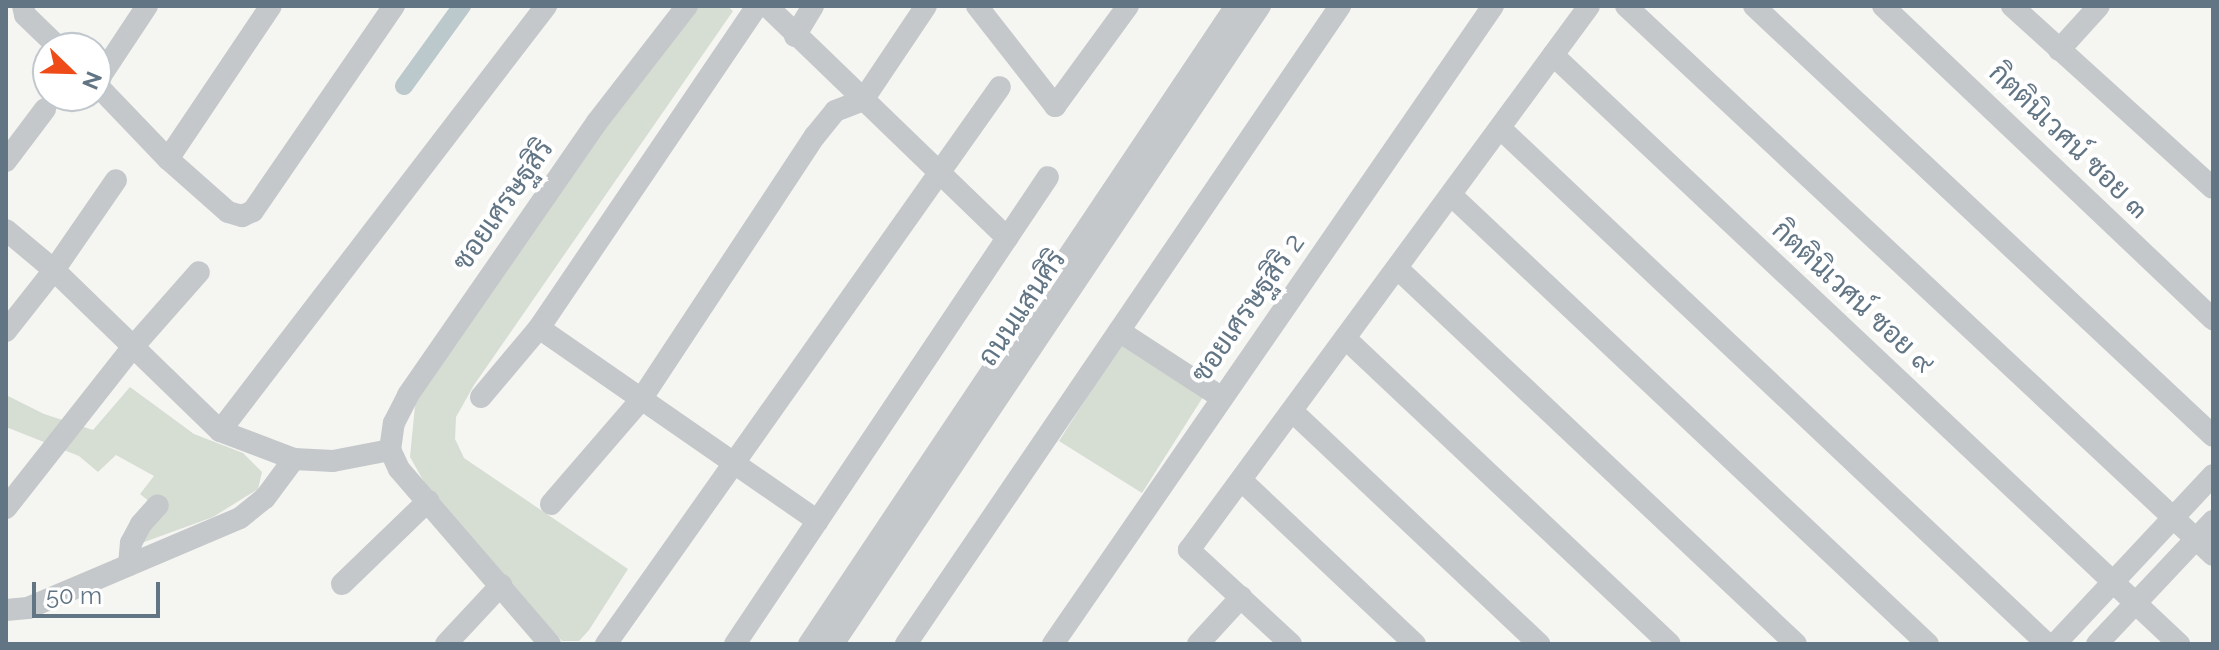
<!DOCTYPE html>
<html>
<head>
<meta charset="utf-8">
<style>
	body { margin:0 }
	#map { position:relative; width:2219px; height:650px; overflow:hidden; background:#f5f5f1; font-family:Raleway,Sarabun,sans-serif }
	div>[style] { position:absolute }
	.green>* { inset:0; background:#d6ddd2 }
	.canal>* { height:18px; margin:-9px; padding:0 9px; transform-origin:9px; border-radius:9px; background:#bbc8cc }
	.minor>* { height:22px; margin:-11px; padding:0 11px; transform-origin:11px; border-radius:11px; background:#c4c8cb }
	span { translate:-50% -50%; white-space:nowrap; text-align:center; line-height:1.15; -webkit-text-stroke:8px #fff; paint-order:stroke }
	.street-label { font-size:28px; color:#627584 }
	.frame { position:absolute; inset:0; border:8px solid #627584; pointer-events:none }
	.north { position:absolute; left:32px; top:32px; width:80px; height:80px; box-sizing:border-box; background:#fff; border:2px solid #c0c8ce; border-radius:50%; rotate:113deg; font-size:22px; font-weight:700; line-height:32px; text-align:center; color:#627584 }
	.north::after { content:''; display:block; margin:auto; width:28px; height:36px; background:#ee4b18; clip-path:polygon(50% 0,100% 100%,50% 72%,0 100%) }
	.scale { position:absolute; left:32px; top:582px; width:128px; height:36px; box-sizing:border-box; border:4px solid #627584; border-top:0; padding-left:10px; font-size:24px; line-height:28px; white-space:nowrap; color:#627584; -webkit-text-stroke:6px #fff; paint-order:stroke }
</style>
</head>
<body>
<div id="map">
	<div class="green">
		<div style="clip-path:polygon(687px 6px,727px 6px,733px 11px,474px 385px,456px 417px,455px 439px,464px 458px,628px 569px,589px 630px,579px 641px,562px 641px,427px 487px,410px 457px,416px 396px)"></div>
		<div style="clip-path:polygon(1121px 344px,1203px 397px,1142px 493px,1059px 441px)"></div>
		<div style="clip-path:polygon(130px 387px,194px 434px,243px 453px,262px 472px,258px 489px,213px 517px,136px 545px,162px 512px,140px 494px,154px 476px,116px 455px,98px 472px,79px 456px,6px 427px,6px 395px,44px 414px,93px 430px)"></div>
	</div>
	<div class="canal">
		<div style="left:404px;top:86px;width:99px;rotate:-54.1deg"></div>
	</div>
	<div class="minor">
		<div style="left:23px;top:6px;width:9px;rotate:77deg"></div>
		<div style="left:25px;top:15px;width:47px;rotate:44.1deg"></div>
		<div style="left:767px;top:6px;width:334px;rotate:44deg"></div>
		<div style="left:977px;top:6px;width:127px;rotate:52deg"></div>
		<div style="left:1055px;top:106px;width:124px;rotate:-53.9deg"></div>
		<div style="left:1626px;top:6px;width:804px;rotate:43.08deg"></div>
		<div style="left:1754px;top:6px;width:629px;rotate:43.13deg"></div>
		<div style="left:1883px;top:6px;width:455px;rotate:43.5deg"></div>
		<div style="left:2012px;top:6px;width:271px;rotate:42.2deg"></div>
		<div style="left:795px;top:36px;width:35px;rotate:-59deg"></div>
		<div style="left:2059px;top:50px;width:59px;rotate:-47.7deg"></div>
		<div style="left:1553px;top:55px;width:860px;rotate:43.26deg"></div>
		<div style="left:96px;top:83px;width:92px;rotate:-56.5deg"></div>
		<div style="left:96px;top:84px;width:104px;rotate:46.2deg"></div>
		<div style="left:168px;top:159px;width:80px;rotate:41.5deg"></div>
		<div style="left:228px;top:212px;width:15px;rotate:16deg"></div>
		<div style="left:242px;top:216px;width:12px;rotate:-24deg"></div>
		<div style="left:253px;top:211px;width:249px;rotate:-55.5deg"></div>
		<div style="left:1500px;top:128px;width:752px;rotate:43.33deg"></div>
		<div style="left:168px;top:159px;width:184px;rotate:-56.1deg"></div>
		<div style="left:6px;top:161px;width:65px;rotate:-53.1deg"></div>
		<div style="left:1451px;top:195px;width:655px;rotate:43.27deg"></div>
		<div style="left:6px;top:230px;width:62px;rotate:39.8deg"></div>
		<div style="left:54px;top:270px;width:231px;rotate:44.1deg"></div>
		<div style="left:220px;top:431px;width:79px;rotate:20.7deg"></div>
		<div style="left:294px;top:459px;width:39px;rotate:3deg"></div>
		<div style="left:333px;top:461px;width:58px;rotate:-10.9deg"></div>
		<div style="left:1397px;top:268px;width:548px;rotate:43.3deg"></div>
		<div style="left:539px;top:328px;width:339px;rotate:34.7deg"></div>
		<div style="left:6px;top:331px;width:78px;rotate:-51.8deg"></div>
		<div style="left:54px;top:270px;width:109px;rotate:-55.4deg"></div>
		<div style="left:1119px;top:331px;width:123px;rotate:33deg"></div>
		<div style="left:1345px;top:338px;width:446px;rotate:43.3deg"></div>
		<div style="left:481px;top:397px;width:90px;rotate:-50deg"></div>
		<div style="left:539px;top:328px;width:389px;rotate:-55.9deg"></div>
		<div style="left:1292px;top:411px;width:340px;rotate:43.3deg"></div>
		<div style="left:220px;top:431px;width:536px;rotate:-52.51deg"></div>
		<div style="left:1241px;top:480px;width:239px;rotate:43.3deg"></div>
		<div style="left:551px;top:504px;width:136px;rotate:-49.2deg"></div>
		<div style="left:640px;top:401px;width:318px;rotate:-56.6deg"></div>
		<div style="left:815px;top:136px;width:32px;rotate:-51deg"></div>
		<div style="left:835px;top:111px;width:30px;rotate:-21deg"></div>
		<div style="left:863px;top:100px;width:113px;rotate:-56.2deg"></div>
		<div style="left:6px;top:508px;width:204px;rotate:-51.8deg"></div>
		<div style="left:132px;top:348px;width:101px;rotate:-48.6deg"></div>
		<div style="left:129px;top:565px;width:22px;rotate:-85deg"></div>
		<div style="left:131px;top:543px;width:21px;rotate:-62deg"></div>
		<div style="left:141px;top:524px;width:25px;rotate:-48deg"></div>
		<div style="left:342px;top:584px;width:120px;rotate:-44deg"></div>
		<div style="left:6px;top:610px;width:22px;rotate:-5deg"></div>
		<div style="left:28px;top:608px;width:230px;rotate:-23deg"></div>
		<div style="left:240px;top:518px;width:32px;rotate:-39deg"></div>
		<div style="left:265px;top:498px;width:49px;rotate:-53.4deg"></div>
		<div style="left:446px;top:644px;width:81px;rotate:-47deg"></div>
		<div style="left:550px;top:644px;width:231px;rotate:-130.8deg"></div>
		<div style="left:399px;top:469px;width:21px;rotate:-115deg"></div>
		<div style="left:390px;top:450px;width:27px;rotate:-82deg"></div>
		<div style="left:394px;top:423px;width:31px;rotate:-63deg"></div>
		<div style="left:408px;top:395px;width:332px;rotate:-55.3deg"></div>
		<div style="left:597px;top:122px;width:147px;rotate:-52.2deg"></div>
		<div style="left:606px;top:644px;width:682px;rotate:-54.73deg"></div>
		<div style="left:735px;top:644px;width:562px;rotate:-56.17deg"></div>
		<div style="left:809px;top:644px;width:768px;rotate:-56.21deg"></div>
		<div style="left:833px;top:644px;width:768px;rotate:-56.21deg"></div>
		<div style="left:906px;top:644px;width:772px;rotate:-55.77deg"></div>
		<div style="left:1053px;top:644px;width:775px;rotate:-55.41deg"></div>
		<div style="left:1198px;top:644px;width:64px;rotate:-47.5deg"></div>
		<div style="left:1291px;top:644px;width:139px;rotate:-137.3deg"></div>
		<div style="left:1189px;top:550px;width:675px;rotate:-53.67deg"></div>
		<div style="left:2055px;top:644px;width:231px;rotate:-46.9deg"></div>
		<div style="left:2097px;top:644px;width:169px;rotate:-46.7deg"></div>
	</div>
	<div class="street-label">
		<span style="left:2069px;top:141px;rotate:44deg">กิตตินิเวศน์ ซอย ๓</span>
		<span style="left:503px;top:205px;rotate:-55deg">ซอยเศรษฐสิริ</span>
		<span style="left:1853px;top:297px;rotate:43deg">กิตตินิเวศน์ ซอย ๙</span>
		<span style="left:1022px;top:308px;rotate:-56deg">ถนนแสนศิริ</span>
		<span style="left:1248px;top:308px;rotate:-55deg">ซอยเศรษฐสิริ 2</span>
	</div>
	<div class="frame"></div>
	<div class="north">N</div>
	<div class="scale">50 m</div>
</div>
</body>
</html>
